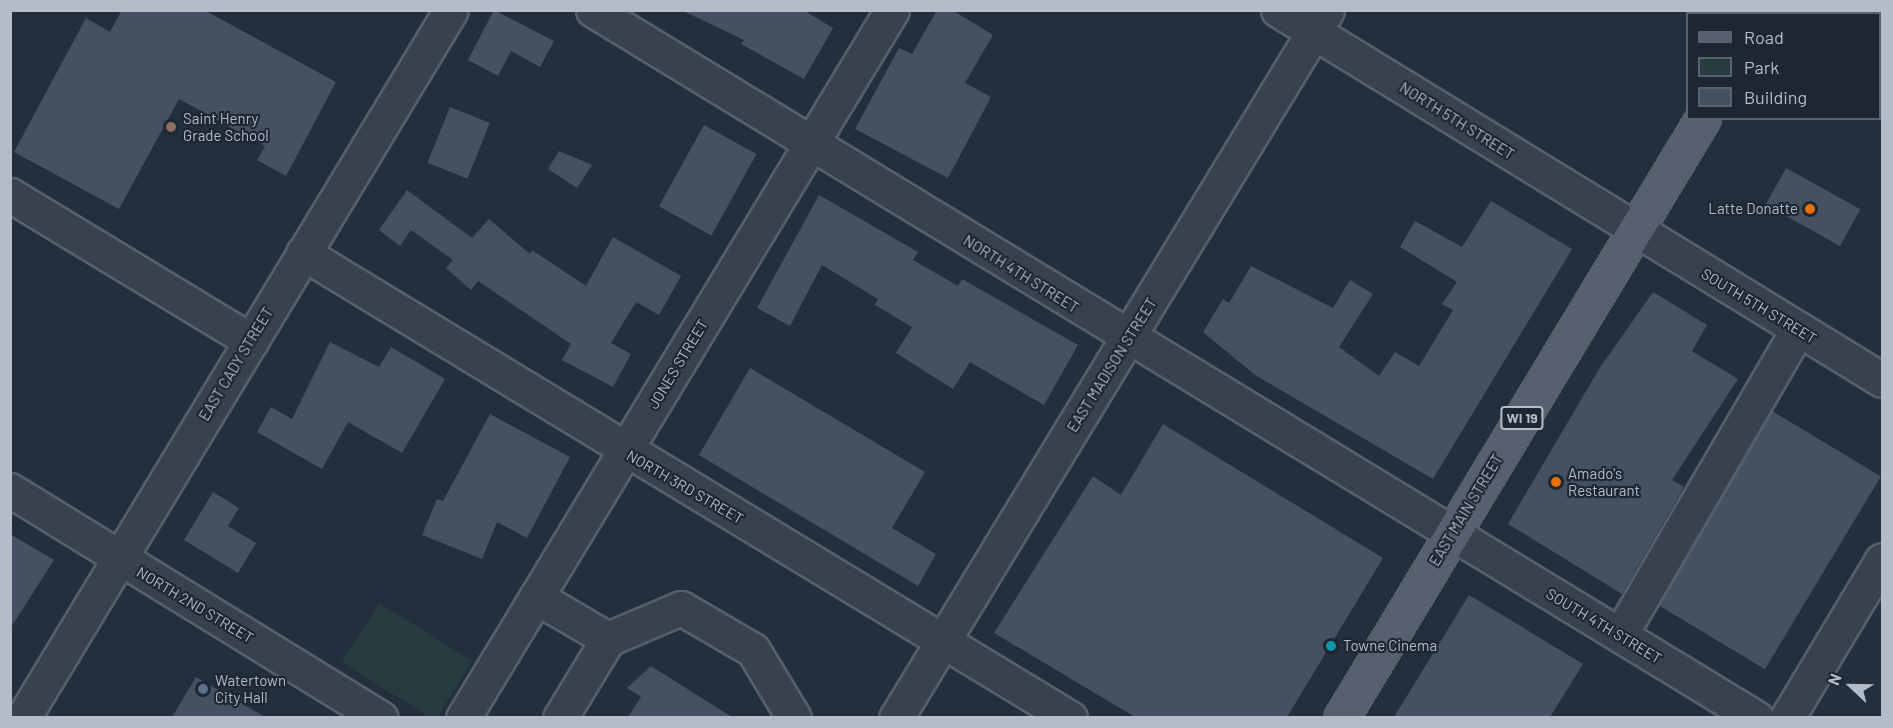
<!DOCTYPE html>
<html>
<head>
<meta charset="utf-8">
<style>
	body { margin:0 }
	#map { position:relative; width:1893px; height:728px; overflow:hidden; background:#242f3e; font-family:Barlow,sans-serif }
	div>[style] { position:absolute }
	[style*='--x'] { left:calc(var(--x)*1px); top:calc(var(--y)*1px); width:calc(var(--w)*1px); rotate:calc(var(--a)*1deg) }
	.green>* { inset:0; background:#263c3f; transform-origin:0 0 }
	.building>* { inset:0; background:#455162; transform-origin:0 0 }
	.roads { filter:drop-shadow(2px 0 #565f6c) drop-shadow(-2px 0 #565f6c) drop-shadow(0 2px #565f6c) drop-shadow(0 -2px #565f6c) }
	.minor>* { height:33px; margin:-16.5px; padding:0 16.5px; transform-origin:16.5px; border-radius:16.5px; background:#38414e }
	.major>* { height:33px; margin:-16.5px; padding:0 16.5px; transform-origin:16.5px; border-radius:16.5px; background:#56606e }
	.dots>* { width:16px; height:16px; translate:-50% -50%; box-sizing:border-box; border:3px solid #1d2633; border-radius:50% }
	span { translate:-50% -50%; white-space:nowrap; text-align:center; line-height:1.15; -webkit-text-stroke:4.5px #1d2633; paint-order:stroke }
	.shield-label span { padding:2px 4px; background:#1d2633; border:2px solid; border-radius:4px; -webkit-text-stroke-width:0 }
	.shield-label { font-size:14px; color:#b4bcc9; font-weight:700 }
	.poi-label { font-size:15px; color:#b4bcc9 }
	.left { translate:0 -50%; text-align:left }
	.right { translate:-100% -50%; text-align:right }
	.street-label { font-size:15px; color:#b4bcc9 }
	.frame { position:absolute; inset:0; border:12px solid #b4bcc9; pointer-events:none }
	.legend { position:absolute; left:1686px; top:12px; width:195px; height:108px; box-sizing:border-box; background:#1d2633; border:2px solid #59626f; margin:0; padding:8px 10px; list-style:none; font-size:18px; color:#b4bcc9 }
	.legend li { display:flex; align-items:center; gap:12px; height:30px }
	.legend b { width:30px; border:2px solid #59626f }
	.north { position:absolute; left:1821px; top:656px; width:60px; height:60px; -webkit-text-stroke:4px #1d2633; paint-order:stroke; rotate:292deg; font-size:16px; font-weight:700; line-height:24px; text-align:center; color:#b4bcc9 }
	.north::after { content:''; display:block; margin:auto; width:21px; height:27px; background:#b4bcc9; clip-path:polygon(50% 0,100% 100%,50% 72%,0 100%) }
</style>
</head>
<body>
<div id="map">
	<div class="green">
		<i style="left:379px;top:603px;width:110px;height:70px;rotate:32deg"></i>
	</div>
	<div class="building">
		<i style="clip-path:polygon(122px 10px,204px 10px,336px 82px,286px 176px,257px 160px,265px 146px,179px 99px,119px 209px,14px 152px,86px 18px,110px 32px)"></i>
		<i style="clip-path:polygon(494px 10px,554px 41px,540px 67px,511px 51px,498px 76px,468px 60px)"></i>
		<i style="clip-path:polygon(681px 10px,803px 10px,833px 28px,804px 79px,741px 44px,744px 40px)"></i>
		<i style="clip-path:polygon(937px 10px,952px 10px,993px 35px,965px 83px,991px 97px,948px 178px,855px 129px,899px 48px,912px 54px)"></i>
		<i style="left:450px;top:107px;width:43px;height:60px;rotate:22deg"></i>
		<i style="left:704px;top:125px;width:60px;height:93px;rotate:29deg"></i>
		<i style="clip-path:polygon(559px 151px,592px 165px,577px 188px,548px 169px)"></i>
		<i style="left:1786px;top:168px;width:85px;height:42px;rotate:29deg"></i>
		<i style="clip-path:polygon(407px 190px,472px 238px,489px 219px,530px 254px,532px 250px,586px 286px,613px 237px,681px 276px,659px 315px,636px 302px,611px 343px,631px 354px,613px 387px,562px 360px,571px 344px,478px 281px,471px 290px,446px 268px,453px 260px,411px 230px,400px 246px,379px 230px)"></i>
		<i style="clip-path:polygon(819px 195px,918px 252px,913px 260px,958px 286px,962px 279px,1078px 345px,1044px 405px,970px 362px,953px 389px,896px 353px,912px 327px,875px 305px,878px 299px,822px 265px,790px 326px,757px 308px)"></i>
		<i style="clip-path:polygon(1491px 201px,1572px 249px,1433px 479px,1255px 375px,1203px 332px,1223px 299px,1229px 303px,1251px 266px,1333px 308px,1350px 280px,1373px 294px,1339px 347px,1379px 376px,1395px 352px,1419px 366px,1453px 310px,1442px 304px,1457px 282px,1400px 247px,1415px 221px,1462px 247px)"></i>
		<i style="clip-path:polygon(1653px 292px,1707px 325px,1692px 351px,1738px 379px,1672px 480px,1684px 487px,1622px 594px,1508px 524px,1599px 369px)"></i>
		<i style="clip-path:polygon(330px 342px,379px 367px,391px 347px,445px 379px,402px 453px,348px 422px,322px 469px,257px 432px,271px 407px,292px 419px)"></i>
		<i style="clip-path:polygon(750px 368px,925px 472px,892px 528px,936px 554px,918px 586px,699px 455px)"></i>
		<i style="left:1772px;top:411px;width:127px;height:225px;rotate:31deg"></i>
		<i style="clip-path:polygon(490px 414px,570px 457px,527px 538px,497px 522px,482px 559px,422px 535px,437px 499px,443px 501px)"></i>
		<i style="clip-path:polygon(1163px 424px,1383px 558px,1287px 717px,1135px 717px,994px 633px,1093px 476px,1121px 495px)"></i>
		<i style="clip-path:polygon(213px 492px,239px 508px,228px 526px,256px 543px,238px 573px,184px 540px)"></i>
		<i style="clip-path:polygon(10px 534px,54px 560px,10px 629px)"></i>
		<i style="clip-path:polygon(1469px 595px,1583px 664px,1550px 717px,1394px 717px)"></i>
		<i style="clip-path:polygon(651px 666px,732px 717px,628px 717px,641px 697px,627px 688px)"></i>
		<i style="clip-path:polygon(196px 677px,265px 717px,172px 717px)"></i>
	</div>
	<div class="roads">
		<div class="minor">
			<i style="--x:593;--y:10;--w:1362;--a:31.33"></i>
			<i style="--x:1278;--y:10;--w:708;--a:31.49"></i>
			<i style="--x:10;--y:195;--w:282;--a:31.2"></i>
			<i style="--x:303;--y:253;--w:897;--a:31.23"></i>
			<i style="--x:10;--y:490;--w:435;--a:31.6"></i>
			<i style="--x:536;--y:597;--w:83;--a:30.3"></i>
			<i style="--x:1620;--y:635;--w:354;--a:-59.8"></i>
			<i style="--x:23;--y:718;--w:827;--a:-58.85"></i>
			<i style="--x:463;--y:718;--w:828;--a:-58.79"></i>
			<i style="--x:560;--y:718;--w:92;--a:-58.7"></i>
			<i style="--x:608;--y:639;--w:79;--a:-23"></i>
			<i style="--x:681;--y:608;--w:83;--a:30.3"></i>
			<i style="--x:753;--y:650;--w:79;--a:58.9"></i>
			<i style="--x:896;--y:718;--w:829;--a:-58.67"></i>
			<i style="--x:1787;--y:718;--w:184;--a:-59"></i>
		</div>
		<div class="major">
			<i style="--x:1767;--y:14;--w:4;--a:-76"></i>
			<i style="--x:1341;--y:718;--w:701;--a:-58.9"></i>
		</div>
	</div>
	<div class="dots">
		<i style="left:171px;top:127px;background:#8d6e63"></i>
		<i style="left:1810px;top:209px;background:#e8710a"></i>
		<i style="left:1556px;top:482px;background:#e8710a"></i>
		<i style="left:1331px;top:646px;background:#0f9aa8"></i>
		<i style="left:203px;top:689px;background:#5c6f8a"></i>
	</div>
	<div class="shield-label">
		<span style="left:1522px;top:418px">WI 19</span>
	</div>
	<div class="poi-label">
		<span class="left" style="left:183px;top:127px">Saint Henry<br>Grade School</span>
		<span class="right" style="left:1798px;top:209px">Latte Donatte</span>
		<span class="left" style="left:1568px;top:482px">Amado's<br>Restaurant</span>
		<span class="left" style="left:1343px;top:646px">Towne Cinema</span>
		<span class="left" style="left:215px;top:689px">Watertown<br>City Hall</span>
	</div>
	<div class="street-label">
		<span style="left:1457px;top:121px;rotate:32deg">NORTH 5TH STREET</span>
		<span style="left:1021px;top:274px;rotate:32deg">NORTH 4TH STREET</span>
		<span style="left:1759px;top:306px;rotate:31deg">SOUTH 5TH STREET</span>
		<span style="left:236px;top:364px;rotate:-59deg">EAST CADY STREET</span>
		<span style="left:678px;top:364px;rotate:-59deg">JONES STREET</span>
		<span style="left:1112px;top:365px;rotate:-58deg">EAST MADISON STREET</span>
		<span style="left:685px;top:487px;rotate:30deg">NORTH 3RD STREET</span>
		<span style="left:1466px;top:510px;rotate:-59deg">EAST MAIN STREET</span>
		<span style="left:195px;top:605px;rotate:31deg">NORTH 2ND STREET</span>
		<span style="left:1604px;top:626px;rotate:31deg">SOUTH 4TH STREET</span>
	</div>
	<div class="frame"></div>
	<ul class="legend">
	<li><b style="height:8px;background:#56606e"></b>Road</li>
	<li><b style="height:16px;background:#263c3f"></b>Park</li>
	<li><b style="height:16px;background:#455162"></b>Building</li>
	</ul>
	<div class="north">N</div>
</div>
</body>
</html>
